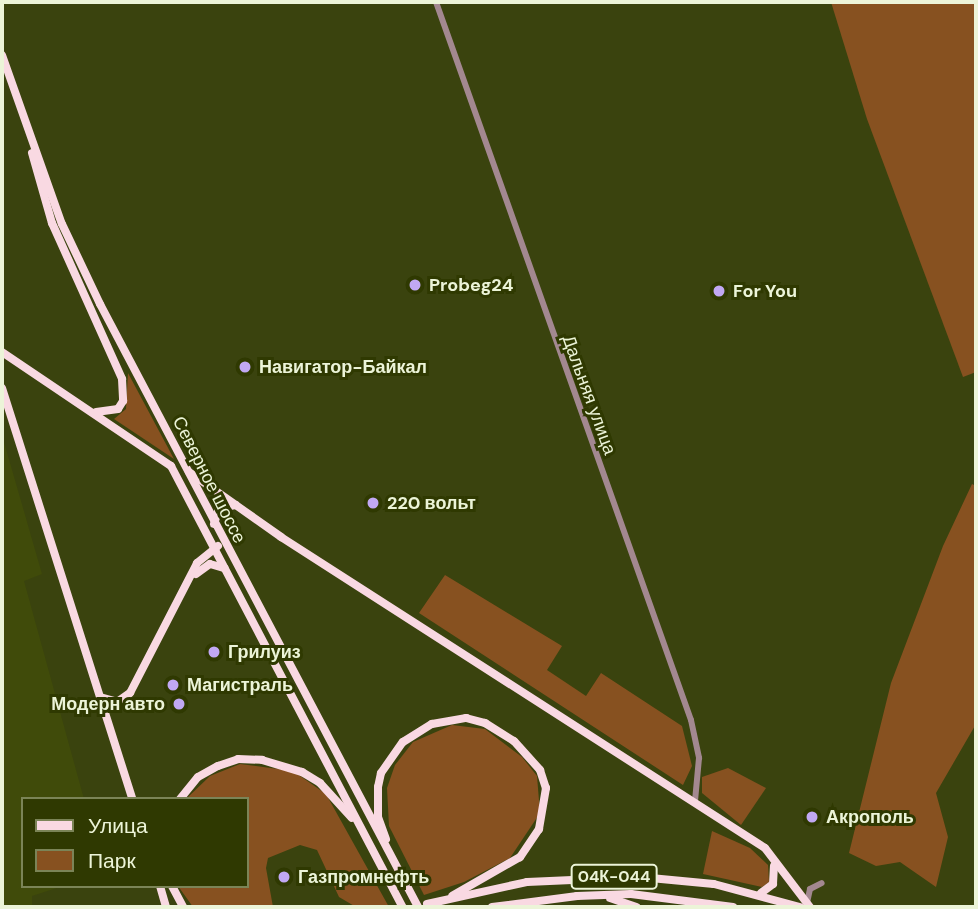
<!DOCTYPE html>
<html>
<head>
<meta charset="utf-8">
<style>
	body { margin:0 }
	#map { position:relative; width:978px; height:909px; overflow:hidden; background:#3a430e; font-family:"DM Sans",sans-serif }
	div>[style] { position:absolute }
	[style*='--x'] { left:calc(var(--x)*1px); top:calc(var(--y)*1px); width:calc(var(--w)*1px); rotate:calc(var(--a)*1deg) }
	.built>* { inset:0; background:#404b0a }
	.green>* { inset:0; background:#875120 }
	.minor>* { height:6px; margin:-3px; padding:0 3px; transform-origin:3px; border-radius:3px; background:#a38890 }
	.major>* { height:8px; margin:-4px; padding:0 4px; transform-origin:4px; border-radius:4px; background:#f9d9e2 }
	.dots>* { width:19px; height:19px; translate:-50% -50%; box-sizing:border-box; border:4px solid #2f3901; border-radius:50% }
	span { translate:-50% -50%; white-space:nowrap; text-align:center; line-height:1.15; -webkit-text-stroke:6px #2f3901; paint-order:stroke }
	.shield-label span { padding:2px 5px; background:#2f3901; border:2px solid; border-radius:5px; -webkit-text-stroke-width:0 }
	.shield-label { font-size:16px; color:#ecf4d8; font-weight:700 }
	.poi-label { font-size:18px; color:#ecf4d8; font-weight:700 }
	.left { translate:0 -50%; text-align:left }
	.right { translate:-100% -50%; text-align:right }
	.street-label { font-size:18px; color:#ecf4d8 }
	.frame { position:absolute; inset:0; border:4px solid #ecf4d8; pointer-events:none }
	.legend { position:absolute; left:21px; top:797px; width:228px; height:91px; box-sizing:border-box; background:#2f3901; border:2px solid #7b8457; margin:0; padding:9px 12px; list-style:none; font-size:21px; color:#ecf4d8 }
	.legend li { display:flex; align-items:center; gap:14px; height:35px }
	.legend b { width:35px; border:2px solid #7b8457 }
</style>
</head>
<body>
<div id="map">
	<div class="built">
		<i style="clip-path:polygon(2px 435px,42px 574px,24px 581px,84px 799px,23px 799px,23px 886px,63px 886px,32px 896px,32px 907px,2px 907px)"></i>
	</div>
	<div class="green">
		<i style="clip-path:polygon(831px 2px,976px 2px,976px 372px,963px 377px,867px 119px)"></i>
		<i style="clip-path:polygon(128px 373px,174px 459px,114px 419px,126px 409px)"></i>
		<i style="clip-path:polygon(972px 484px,976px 486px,976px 724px,936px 793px,948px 837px,936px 887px,900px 862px,876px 866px,849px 853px,891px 683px,943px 546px)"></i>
		<i style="clip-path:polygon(445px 575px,562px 646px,547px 670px,586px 696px,601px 673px,682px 726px,692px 766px,683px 785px,419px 613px)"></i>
		<i style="clip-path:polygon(452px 725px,485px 729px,522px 757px,537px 776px,540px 813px,510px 858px,464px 882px,424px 895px,389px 826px,387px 788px,395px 765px,413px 742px)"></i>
		<i style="clip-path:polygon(240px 764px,293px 771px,326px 794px,389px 907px,356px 907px,339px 897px,317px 850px,300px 845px,268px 858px,266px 868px,273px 907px,193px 907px,178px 886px,247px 886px,247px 799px,186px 799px,210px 776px)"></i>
		<i style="clip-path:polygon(728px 768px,766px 788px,741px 825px,702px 793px,702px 777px)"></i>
		<i style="clip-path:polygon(712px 831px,750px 848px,768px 865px,769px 882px,762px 887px,703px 874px)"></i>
	</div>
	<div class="minor">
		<i style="--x:436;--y:2;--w:762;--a:70.45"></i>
		<i style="--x:691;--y:720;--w:39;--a:78"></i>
		<i style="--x:699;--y:758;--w:43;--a:95.3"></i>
		<i style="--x:807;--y:903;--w:14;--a:-78"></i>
		<i style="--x:810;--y:889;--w:13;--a:-27"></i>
	</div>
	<div class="major">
		<i style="--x:2;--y:55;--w:179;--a:70.5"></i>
		<i style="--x:62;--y:224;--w:89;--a:64.6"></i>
		<i style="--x:100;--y:304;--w:682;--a:62.19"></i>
		<i style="--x:32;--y:153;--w:73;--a:74.1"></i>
		<i style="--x:52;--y:223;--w:171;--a:65.8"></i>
		<i style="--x:122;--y:379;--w:22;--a:87"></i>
		<i style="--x:123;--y:401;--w:9;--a:122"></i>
		<i style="--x:118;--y:409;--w:22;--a:172"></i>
		<i style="--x:2;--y:352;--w:204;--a:34"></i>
		<i style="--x:171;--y:466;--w:498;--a:62.3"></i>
		<i style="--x:2;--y:388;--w:431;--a:72.4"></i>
		<i style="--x:189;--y:472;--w:113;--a:35.2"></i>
		<i style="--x:281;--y:537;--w:575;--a:32.72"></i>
		<i style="--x:765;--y:848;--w:74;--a:52.7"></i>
		<i style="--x:214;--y:524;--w:17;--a:-73"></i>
		<i style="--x:219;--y:508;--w:17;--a:-10"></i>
		<i style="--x:196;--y:574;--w:17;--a:-36"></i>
		<i style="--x:210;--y:564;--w:15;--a:16"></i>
		<i style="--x:100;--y:697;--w:18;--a:16"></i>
		<i style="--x:117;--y:702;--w:16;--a:-35"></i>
		<i style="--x:130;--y:693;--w:146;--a:-62.7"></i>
		<i style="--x:197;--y:563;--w:27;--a:-39"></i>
		<i style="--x:180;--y:799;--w:28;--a:-51"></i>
		<i style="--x:198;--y:777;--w:23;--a:-29"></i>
		<i style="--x:218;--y:766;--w:21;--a:-19"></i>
		<i style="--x:238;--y:759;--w:24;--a:2"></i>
		<i style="--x:262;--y:760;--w:42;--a:16.7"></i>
		<i style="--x:302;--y:772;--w:21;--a:31"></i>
		<i style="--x:320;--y:783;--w:47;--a:47.6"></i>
		<i style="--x:386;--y:839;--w:23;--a:-110"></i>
		<i style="--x:378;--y:817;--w:30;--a:-90"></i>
		<i style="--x:378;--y:787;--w:14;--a:-78"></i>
		<i style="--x:381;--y:773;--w:38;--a:-55"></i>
		<i style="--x:403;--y:742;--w:34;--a:-32"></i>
		<i style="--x:432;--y:724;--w:35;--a:-10"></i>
		<i style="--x:466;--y:718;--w:20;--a:15"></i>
		<i style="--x:485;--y:723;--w:34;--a:32"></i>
		<i style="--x:514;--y:741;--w:39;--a:48"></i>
		<i style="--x:540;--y:770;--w:19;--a:72"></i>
		<i style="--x:546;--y:788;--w:42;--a:99.7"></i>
		<i style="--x:539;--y:829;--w:34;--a:124"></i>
		<i style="--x:520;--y:857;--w:78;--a:150.2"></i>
		<i style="--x:160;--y:886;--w:22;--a:74"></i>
		<i style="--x:172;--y:886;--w:24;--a:62"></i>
		<i style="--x:761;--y:893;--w:15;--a:-37"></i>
		<i style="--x:773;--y:884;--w:18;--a:-87"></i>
		<i style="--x:610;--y:898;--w:28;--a:19"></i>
		<i style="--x:427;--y:904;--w:102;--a:-12.4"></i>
		<i style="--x:527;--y:882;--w:113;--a:-2.5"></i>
		<i style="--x:640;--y:877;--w:74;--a:5.4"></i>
		<i style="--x:714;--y:884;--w:89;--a:15"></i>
		<i style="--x:492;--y:907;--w:86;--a:-7.4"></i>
		<i style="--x:577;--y:896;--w:54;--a:-2.1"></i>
		<i style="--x:631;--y:894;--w:103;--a:7.3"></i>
	</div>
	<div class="dots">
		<i style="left:415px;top:285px;background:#c1a8f3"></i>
		<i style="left:719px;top:291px;background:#c1a8f3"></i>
		<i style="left:245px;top:367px;background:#c1a8f3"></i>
		<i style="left:373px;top:503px;background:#c1a8f3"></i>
		<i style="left:214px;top:652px;background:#c1a8f3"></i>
		<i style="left:173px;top:685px;background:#c1a8f3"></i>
		<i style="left:179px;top:704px;background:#c1a8f3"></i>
		<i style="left:812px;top:817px;background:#c1a8f3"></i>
		<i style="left:284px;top:877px;background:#c1a8f3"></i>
	</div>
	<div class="shield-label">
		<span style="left:614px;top:877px">04К-044</span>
	</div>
	<div class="poi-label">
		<span class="left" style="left:429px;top:285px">Probeg24</span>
		<span class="left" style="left:733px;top:291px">For You</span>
		<span class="left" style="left:259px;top:367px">Навигатор-Байкал</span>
		<span class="left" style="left:387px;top:503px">220 вольт</span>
		<span class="left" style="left:228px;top:652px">Грилуиз</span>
		<span class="left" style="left:187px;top:685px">Магистраль</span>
		<span class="right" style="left:165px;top:704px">Модерн авто</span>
		<span class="left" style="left:826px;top:817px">Акрополь</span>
		<span class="left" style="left:298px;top:877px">Газпромнефть</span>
	</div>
	<div class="street-label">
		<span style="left:589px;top:395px;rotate:70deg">Дальняя улица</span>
		<span style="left:209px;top:480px;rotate:63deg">Северное шоссе</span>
	</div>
	<div class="frame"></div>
	<ul class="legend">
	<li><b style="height:9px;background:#f9d9e2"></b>Улица</li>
	<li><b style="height:19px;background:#875120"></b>Парк</li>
	</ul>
</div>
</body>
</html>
